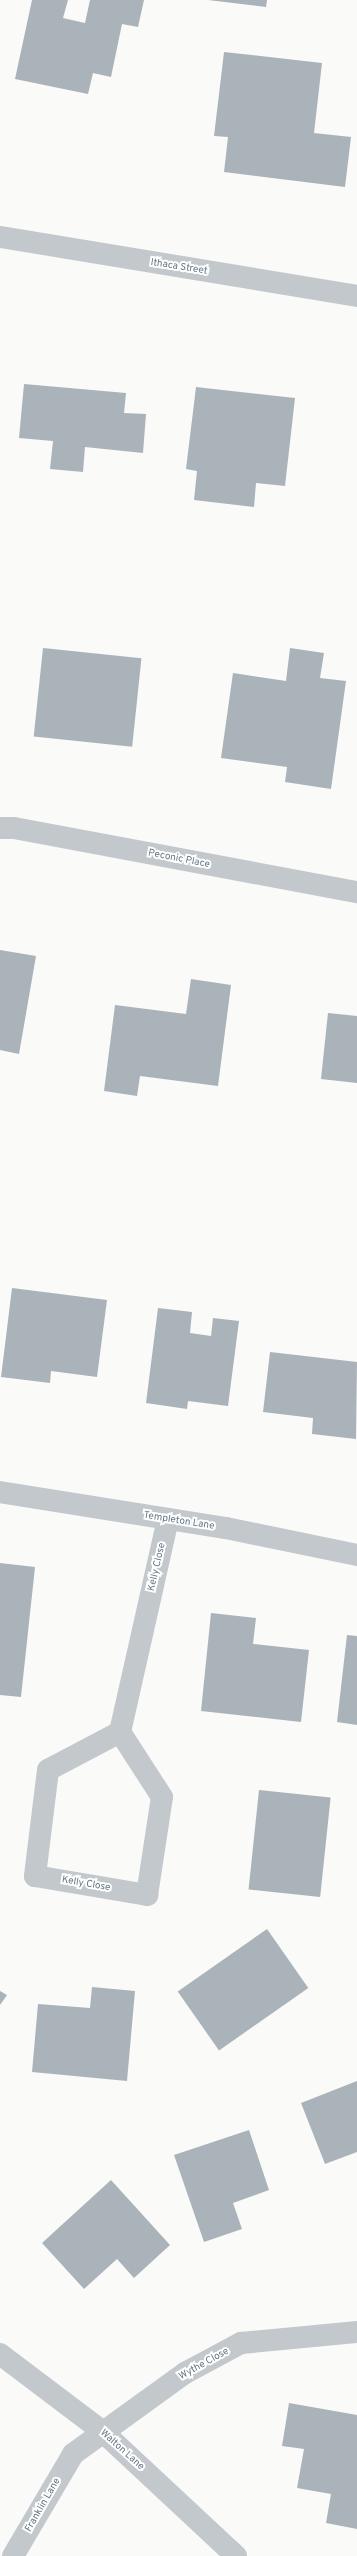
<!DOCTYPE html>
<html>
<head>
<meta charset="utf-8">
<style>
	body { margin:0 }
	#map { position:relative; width:357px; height:2556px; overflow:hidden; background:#fafaf8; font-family:Overpass,sans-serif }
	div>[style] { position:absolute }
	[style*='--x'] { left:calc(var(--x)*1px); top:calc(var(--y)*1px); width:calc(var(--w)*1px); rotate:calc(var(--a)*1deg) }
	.building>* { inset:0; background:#aab3b9; transform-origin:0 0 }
	.minor>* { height:22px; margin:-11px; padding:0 11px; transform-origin:11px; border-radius:11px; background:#c3c8cc }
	span { translate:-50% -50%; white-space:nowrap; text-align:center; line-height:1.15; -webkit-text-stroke:4px #fff; paint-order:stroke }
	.street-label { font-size:10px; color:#657683 }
</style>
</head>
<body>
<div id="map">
	<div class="building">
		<i style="clip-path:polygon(32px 0,68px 0,63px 18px,85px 23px,90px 0,144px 0,138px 27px,122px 24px,111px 77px,93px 73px,88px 94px,15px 79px)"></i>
		<i style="clip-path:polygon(208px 0,267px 0,266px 7px)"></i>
		<i style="clip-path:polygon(224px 52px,322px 63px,314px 133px,351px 137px,345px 187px,224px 172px,228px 137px,214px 136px)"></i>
		<i style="clip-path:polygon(24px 384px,126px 393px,124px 413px,146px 414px,143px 453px,85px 447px,83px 472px,50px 469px,53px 441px,19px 438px)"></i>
		<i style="clip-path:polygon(196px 387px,295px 398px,285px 486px,256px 483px,254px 507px,194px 500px,197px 471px,186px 469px)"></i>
		<i style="left:43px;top:648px;width:99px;height:89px;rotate:6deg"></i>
		<i style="clip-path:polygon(290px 648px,324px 653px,320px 678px,346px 681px,331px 789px,285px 782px,287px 767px,221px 758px,233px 673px,286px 681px)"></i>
		<i style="clip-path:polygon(0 950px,36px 956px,19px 1054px,0 1050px)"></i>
		<i style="clip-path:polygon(191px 979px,231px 985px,218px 1086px,140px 1076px,137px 1096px,104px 1091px,115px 1005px,186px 1014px)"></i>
		<i style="clip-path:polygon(328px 1013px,357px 1016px,357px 1083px,321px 1079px)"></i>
		<i style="clip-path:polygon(12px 1288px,107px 1300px,97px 1377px,51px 1371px,50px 1383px,1px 1377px)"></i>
		<i style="clip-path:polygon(158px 1308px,192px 1312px,190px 1333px,211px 1336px,213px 1318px,239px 1321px,228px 1406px,188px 1401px,187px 1409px,146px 1403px)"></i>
		<i style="clip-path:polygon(270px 1352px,357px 1362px,356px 1439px,312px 1434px,313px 1418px,263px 1412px)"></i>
		<i style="clip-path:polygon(0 1563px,35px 1567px,21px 1697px,0 1695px)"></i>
		<i style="clip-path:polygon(211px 1613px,256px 1618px,253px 1644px,309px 1650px,301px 1722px,201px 1711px)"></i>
		<i style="clip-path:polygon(347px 1635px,357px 1636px,357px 1725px,337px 1722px)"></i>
		<i style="left:259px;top:1790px;width:72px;height:100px;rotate:6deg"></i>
		<i style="left:267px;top:1929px;width:72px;height:109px;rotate:55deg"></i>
		<i style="clip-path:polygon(92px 1987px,135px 1991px,127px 2081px,32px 2072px,38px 2004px,90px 2008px)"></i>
		<i style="clip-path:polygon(0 1991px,7px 1995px,0 2005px)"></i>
		<i style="clip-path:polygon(357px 2081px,357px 2152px,325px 2164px,301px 2103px)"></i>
		<i style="clip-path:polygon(249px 2130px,269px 2190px,233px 2203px,242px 2229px,204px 2242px,174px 2155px)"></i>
		<i style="clip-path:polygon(111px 2180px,170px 2245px,134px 2278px,117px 2259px,84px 2289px,42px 2243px)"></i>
		<i style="clip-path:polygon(289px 2403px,357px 2415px,357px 2529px,326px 2523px,331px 2494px,297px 2488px,304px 2449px,282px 2446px)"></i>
	</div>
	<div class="minor">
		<i style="--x:1;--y:237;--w:361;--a:9.4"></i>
		<i style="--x:0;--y:828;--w:14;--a:0"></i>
		<i style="--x:14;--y:828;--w:349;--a:10.6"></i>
		<i style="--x:0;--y:1492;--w:229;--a:9.1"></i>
		<i style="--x:226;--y:1528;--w:134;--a:11.6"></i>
		<i style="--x:120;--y:1732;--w:81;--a:152.2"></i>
		<i style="--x:48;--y:1770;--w:107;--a:97"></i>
		<i style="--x:35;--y:1876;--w:114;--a:9.6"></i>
		<i style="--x:147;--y:1895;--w:99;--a:-81.3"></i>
		<i style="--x:162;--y:1797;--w:77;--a:-122.9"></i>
		<i style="--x:120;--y:1732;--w:218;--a:-77.3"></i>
		<i style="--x:0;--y:2354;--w:129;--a:37.1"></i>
		<i style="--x:103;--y:2432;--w:182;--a:43"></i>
		<i style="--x:13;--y:2556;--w:118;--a:-59.5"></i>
		<i style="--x:73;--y:2454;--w:138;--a:-35.9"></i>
		<i style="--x:185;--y:2373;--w:64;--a:-28.2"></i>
		<i style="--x:241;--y:2343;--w:117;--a:-5.4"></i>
	</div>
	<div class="street-label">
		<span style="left:179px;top:267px;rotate:9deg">Ithaca Street</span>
		<span style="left:179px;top:859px;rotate:11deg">Peconic Place</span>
		<span style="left:179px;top:1521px;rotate:9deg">Templeton Lane</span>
		<span style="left:157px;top:1567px;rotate:-77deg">Kelly Close</span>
		<span style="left:86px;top:1884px;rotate:10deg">Kelly Close</span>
		<span style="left:204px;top:2364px;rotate:-29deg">Wythe Close</span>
		<span style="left:122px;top:2450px;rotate:42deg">Walton Lane</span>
		<span style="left:43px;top:2505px;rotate:-60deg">Franklin Lane</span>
	</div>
</div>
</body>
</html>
